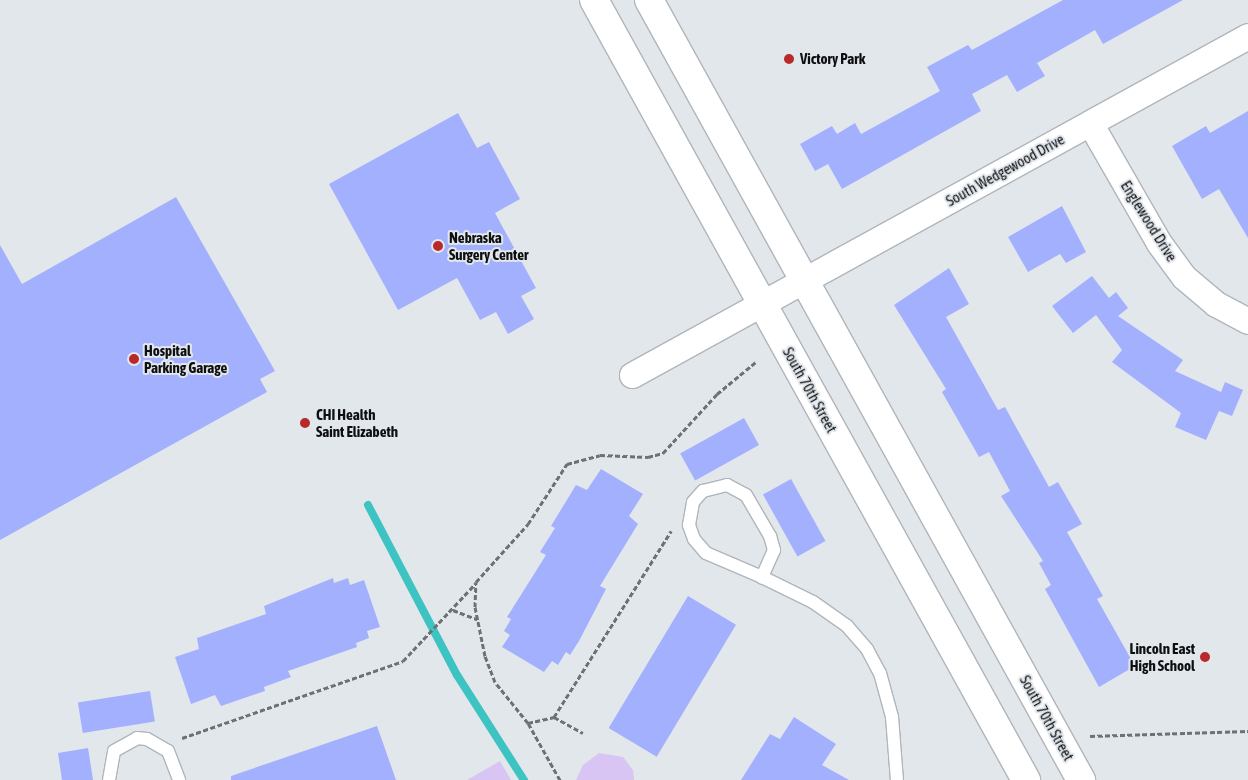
<!DOCTYPE html>
<html>
<head>
<meta charset="utf-8">
<style>
	body { margin:0 }
	#map { position:relative; width:1248px; height:780px; overflow:hidden; background:#e2e7ec; font-family:"Asap Condensed",sans-serif }
	div>[style] { position:absolute }
	[style*='--x'] { left:calc(var(--x)*1px); top:calc(var(--y)*1px); width:calc(var(--w)*1px); rotate:calc(var(--a)*1deg) }
	.green>* { inset:0; background:#d8c5f3 }
	.stream>* { height:8px; margin:-4px; padding:0 4px; transform-origin:4px; border-radius:4px; background:#3dc4c2 }
	.building>* { inset:0; background:#a3b0fe; transform-origin:0 0 }
	.path>* { height:3px; margin-top:-1.5px; transform-origin:0; background:repeating-linear-gradient(90deg,#6d7174 0 5px,transparent 0 7.5px) }
	.roads { filter:drop-shadow(1px 0 #b0b5ba) drop-shadow(-1px 0 #b0b5ba) drop-shadow(0 1px #b0b5ba) drop-shadow(0 -1px #b0b5ba) }
	.lane>* { height:12px; margin:-6px; padding:0 6px; transform-origin:6px; border-radius:6px; background:#fff }
	.street>* { height:25px; margin:-12.5px; padding:0 12.5px; transform-origin:12.5px; border-radius:12.5px; background:#fff }
	.secondary>* { height:28px; margin:-14px; padding:0 14px; transform-origin:14px; border-radius:14px; background:#fff }
	.dots>* { width:14px; height:14px; translate:-50% -50%; box-sizing:border-box; border:2px solid #e2e7ec; border-radius:50% }
	span { translate:-50% -50%; white-space:nowrap; text-align:center; line-height:1.15; -webkit-text-stroke:4px #e2e7ec; paint-order:stroke }
	.poi-label { font-size:15px; color:#0d0f11; font-weight:700 }
	.left { translate:0 -50%; text-align:left }
	.right { translate:-100% -50%; text-align:right }
	.street-label { font-size:15px; color:#0d0f11 }
</style>
</head>
<body>
<div id="map">
	<div class="green">
		<i style="clip-path:polygon(599px 753px,623px 757px,633px 770px,634px 780px,576px 780px,583px 765px)"></i>
		<i style="clip-path:polygon(500px 761px,511px 780px,467px 780px)"></i>
	</div>
	<div class="stream">
		<i style="--x:368;--y:505;--w:192;--a:62.4"></i>
		<i style="--x:457;--y:675;--w:125;--a:57.5"></i>
	</div>
	<div class="building">
		<i style="clip-path:polygon(1063px 0,1183px 0,1103px 44px,1095px 30px,1074px 42px,1037px 63px,1045px 76px,1017px 92px,1007px 75px,972px 94px,981px 111px,842px 189px,828px 164px,815px 171px,800px 144px,832px 126px,837px 134px,855px 123px,861px 134px,940px 91px,927px 67px,968px 45px,972px 50px)"></i>
		<i style="clip-path:polygon(1248px 111px,1248px 238px,1219px 189px,1202px 199px,1172px 146px,1206px 126px,1210px 133px)"></i>
		<i style="clip-path:polygon(458px 113px,477px 148px,489px 142px,520px 199px,495px 213px,536px 288px,521px 296px,534px 319px,508px 334px,496px 312px,480px 320px,457px 278px,398px 310px,329px 184px)"></i>
		<i style="clip-path:polygon(176px 197px,275px 371px,260px 379px,267px 392px,0 540px,0 245px,22px 284px)"></i>
		<i style="clip-path:polygon(1062px 206px,1086px 252px,1066px 263px,1060px 254px,1028px 272px,1008px 237px)"></i>
		<i style="clip-path:polygon(949px 268px,969px 304px,946px 317px,998px 410px,1005px 407px,1049px 487px,1058px 482px,1082px 524px,1067px 532px,1103px 596px,1097px 599px,1135px 666px,1099px 687px,1045px 589px,1051px 585px,1039px 563px,1043px 561px,1001px 496px,1010px 491px,989px 452px,979px 457px,942px 392px,946px 389px,894px 305px)"></i>
		<i style="clip-path:polygon(1092px 276px,1109px 298px,1116px 292px,1128px 308px,1118px 316px,1183px 360px,1175px 371px,1221px 392px,1225px 382px,1243px 390px,1232px 416px,1219px 411px,1206px 440px,1175px 427px,1181px 413px,1112px 362px,1122px 350px,1096px 315px,1073px 333px,1052px 306px)"></i>
		<i style="left:744px;top:418px;width:31px;height:73px;rotate:61deg"></i>
		<i style="clip-path:polygon(601px 469px,643px 494px,629px 516px,638px 524px,600px 586px,606px 589px,579px 641px,570px 655px,566px 652px,558px 665px,552px 661px,544px 672px,502px 647px,510px 635px,504px 631px,511px 619px,507px 617px,546px 555px,540px 552px,555px 528px,551px 526px,576px 485px,587px 490px)"></i>
		<i style="left:791px;top:479px;width:71px;height:32px;rotate:61deg"></i>
		<i style="clip-path:polygon(333px 578px,334px 583px,348px 578px,350px 585px,364px 580px,380px 627px,367px 631px,369px 638px,356px 643px,357px 647px,288px 671px,291px 677px,264px 687px,265px 691px,221px 706px,215px 695px,191px 704px,175px 657px,199px 649px,197px 638px,266px 614px,264px 606px)"></i>
		<i style="left:688px;top:596px;width:56px;height:154px;rotate:31deg"></i>
		<i style="left:150px;top:691px;width:31px;height:73px;rotate:81deg"></i>
		<i style="clip-path:polygon(794px 717px,836px 744px,822px 765px,849px 780px,741px 780px,770px 734px,780px 739px)"></i>
		<i style="clip-path:polygon(377px 726px,396px 780px,231px 780px,231px 776px)"></i>
		<i style="clip-path:polygon(88px 748px,93px 780px,62px 780px,58px 753px)"></i>
	</div>
	<div class="path">
		<i style="--x:453;--y:610;--w:26;--a:21"></i>
		<i style="--x:554;--y:717;--w:220;--a:-57.8"></i>
		<i style="--x:528;--y:723;--w:27;--a:-13"></i>
		<i style="--x:554;--y:717;--w:33;--a:29"></i>
		<i style="--x:1090;--y:736;--w:158;--a:-1.8"></i>
		<i style="--x:182;--y:738;--w:234;--a:-19.2"></i>
		<i style="--x:403;--y:661;--w:107;--a:-46.9"></i>
		<i style="--x:560;--y:780;--w:65;--a:-119.3"></i>
		<i style="--x:528;--y:723;--w:53;--a:-128.8"></i>
		<i style="--x:495;--y:682;--w:28;--a:-111"></i>
		<i style="--x:485;--y:656;--w:50;--a:-101.5"></i>
		<i style="--x:475;--y:607;--w:25;--a:-88"></i>
		<i style="--x:476;--y:582;--w:78;--a:-48.1"></i>
		<i style="--x:528;--y:524;--w:72;--a:-57"></i>
		<i style="--x:567;--y:464;--w:34;--a:-15"></i>
		<i style="--x:600;--y:455;--w:48;--a:2.4"></i>
		<i style="--x:648;--y:457;--w:16;--a:-15"></i>
		<i style="--x:663;--y:453;--w:80;--a:-47.5"></i>
		<i style="--x:717;--y:394;--w:52;--a:-39.5"></i>
	</div>
	<div class="roads">
		<div class="lane">
			<i style="--x:727;--y:485;--w:21;--a:28"></i>
			<i style="--x:746;--y:495;--w:48;--a:59.7"></i>
			<i style="--x:770;--y:536;--w:15;--a:74"></i>
			<i style="--x:774;--y:550;--w:30;--a:114"></i>
			<i style="--x:762;--y:577;--w:61;--a:-156.8"></i>
			<i style="--x:706;--y:553;--w:18;--a:-131"></i>
			<i style="--x:694;--y:539;--w:15;--a:-110"></i>
			<i style="--x:689;--y:525;--w:23;--a:-80"></i>
			<i style="--x:693;--y:502;--w:15;--a:-48"></i>
			<i style="--x:703;--y:491;--w:25;--a:-14"></i>
			<i style="--x:762;--y:577;--w:57;--a:26.1"></i>
			<i style="--x:813;--y:602;--w:42;--a:35.2"></i>
			<i style="--x:847;--y:626;--w:30;--a:49"></i>
			<i style="--x:867;--y:649;--w:27;--a:62"></i>
			<i style="--x:880;--y:673;--w:46;--a:74.7"></i>
			<i style="--x:892;--y:717;--w:63;--a:85.5"></i>
			<i style="--x:109;--y:780;--w:29;--a:-80"></i>
			<i style="--x:114;--y:751;--w:26;--a:-29"></i>
			<i style="--x:137;--y:738;--w:10;--a:6"></i>
			<i style="--x:147;--y:739;--w:24;--a:30"></i>
			<i style="--x:168;--y:751;--w:31;--a:69"></i>
		</div>
		<div class="street">
			<i style="--x:1090;--y:123;--w:138;--a:60.1"></i>
			<i style="--x:1159;--y:243;--w:42;--a:53.7"></i>
			<i style="--x:1184;--y:277;--w:42;--a:40.2"></i>
			<i style="--x:1216;--y:304;--w:36;--a:28"></i>
			<i style="--x:632;--y:375;--w:703;--a:-28.83"></i>
		</div>
		<div class="secondary">
			<i style="--x:594;--y:0;--w:892;--a:61.02"></i>
			<i style="--x:649;--y:0;--w:892;--a:61.02"></i>
		</div>
	</div>
	<div class="dots">
		<i style="left:789px;top:59px;background:#b92929"></i>
		<i style="left:438px;top:246px;background:#b92929"></i>
		<i style="left:134px;top:359px;background:#b92929"></i>
		<i style="left:305px;top:423px;background:#b92929"></i>
		<i style="left:1205px;top:657px;background:#b92929"></i>
	</div>
	<div class="poi-label">
		<span class="left" style="left:800px;top:59px">Victory Park</span>
		<span class="left" style="left:449px;top:246px">Nebraska<br>Surgery Center</span>
		<span class="left" style="left:144px;top:359px">Hospital<br>Parking Garage</span>
		<span class="left" style="left:316px;top:423px">CHI Health<br>Saint Elizabeth</span>
		<span class="right" style="left:1195px;top:657px">Lincoln East<br>High School</span>
	</div>
	<div class="street-label">
		<span style="left:1005px;top:170px;rotate:-29deg">South Wedgewood Drive</span>
		<span style="left:1149px;top:221px;rotate:58deg">Englewood Drive</span>
		<span style="left:810px;top:390px;rotate:61deg">South 70th Street</span>
		<span style="left:1047px;top:718px;rotate:61deg">South 70th Street</span>
	</div>
</div>
</body>
</html>
